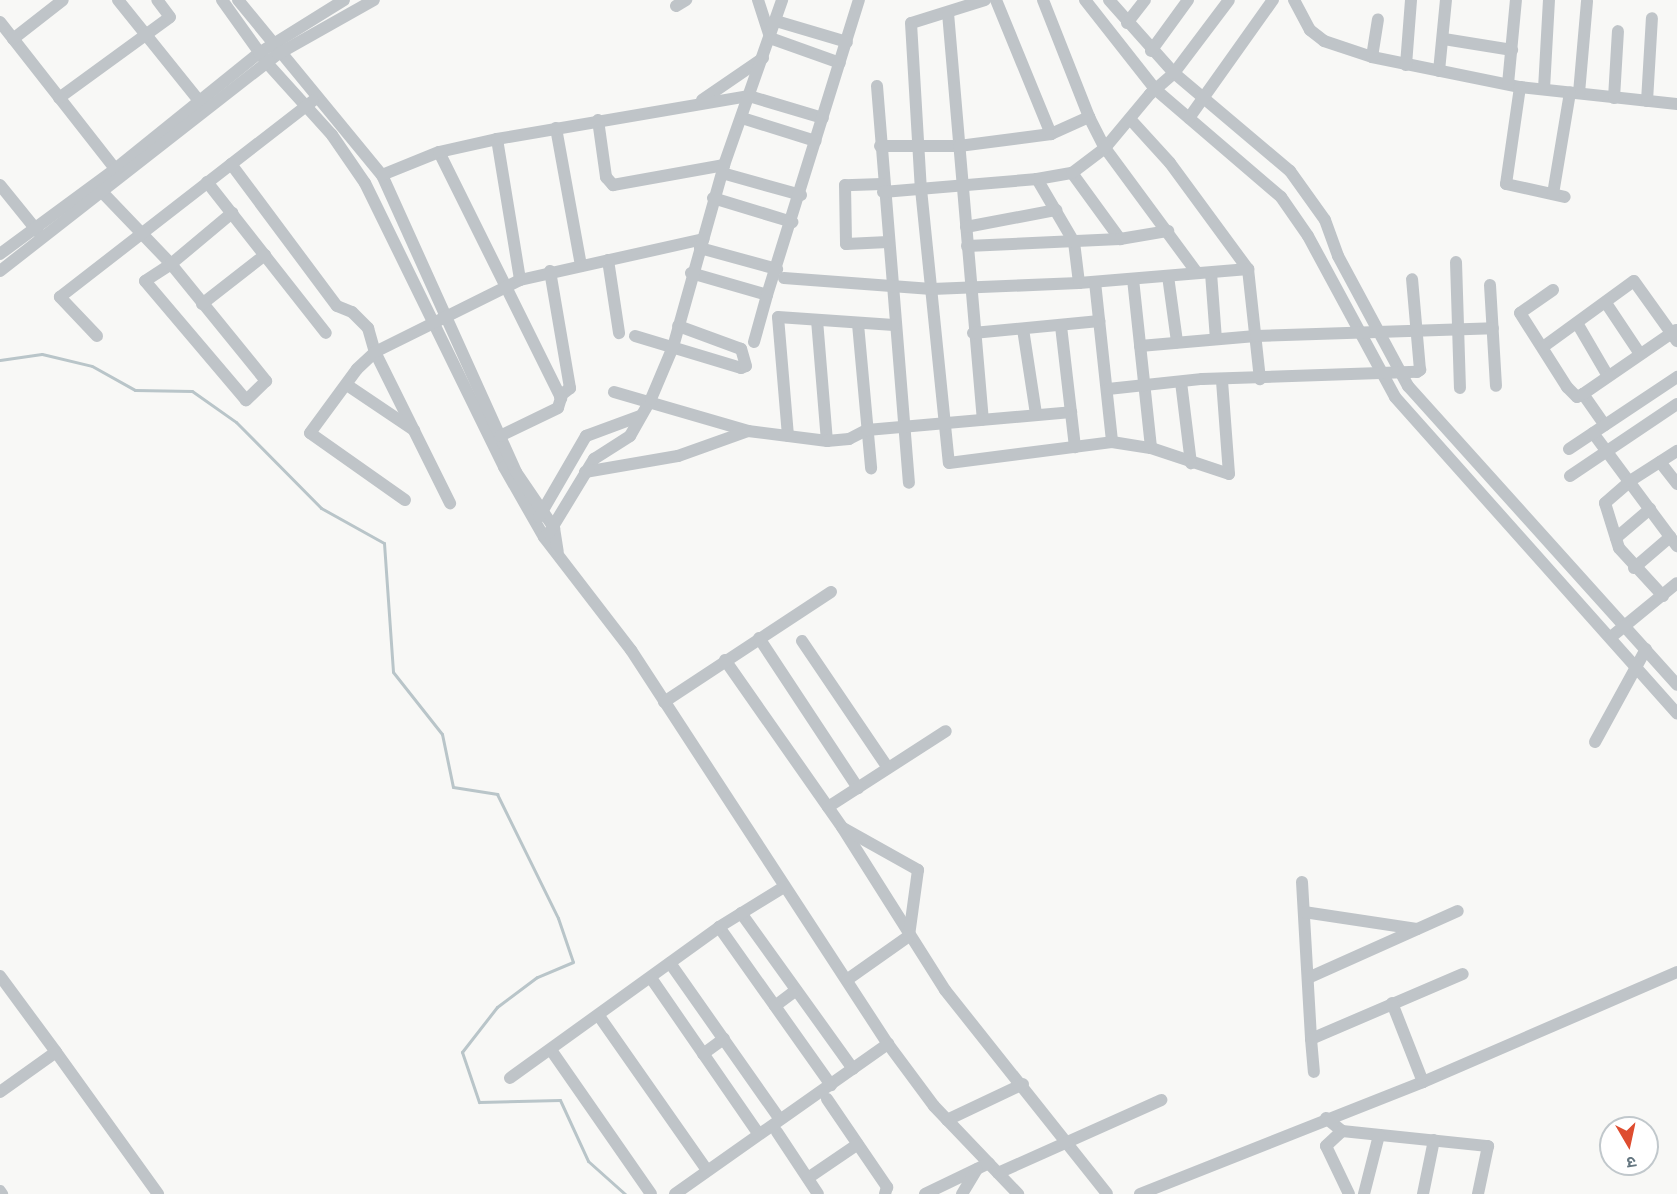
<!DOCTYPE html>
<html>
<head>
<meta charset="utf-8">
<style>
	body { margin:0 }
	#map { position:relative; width:1677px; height:1194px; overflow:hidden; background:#f8f8f6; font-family:"Roboto Condensed","Noto Sans Devanagari",sans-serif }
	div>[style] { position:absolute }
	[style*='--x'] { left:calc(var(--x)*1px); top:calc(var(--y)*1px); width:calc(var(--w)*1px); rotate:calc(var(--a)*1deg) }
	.stream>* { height:3px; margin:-1.5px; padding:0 1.5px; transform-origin:1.5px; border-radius:1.5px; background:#b9c5c9 }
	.street>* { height:12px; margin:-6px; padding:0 6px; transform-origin:6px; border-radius:6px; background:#bfc4c8 }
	span { translate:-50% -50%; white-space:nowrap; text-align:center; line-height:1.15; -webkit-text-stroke:6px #fff; paint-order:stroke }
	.north { position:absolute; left:1599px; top:1116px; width:60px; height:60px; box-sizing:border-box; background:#fff; border:2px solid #c1c8cc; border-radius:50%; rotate:171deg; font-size:16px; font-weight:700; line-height:24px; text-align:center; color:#647680 }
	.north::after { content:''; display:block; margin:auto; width:21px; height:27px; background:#de4d30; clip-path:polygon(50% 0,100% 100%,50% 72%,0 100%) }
</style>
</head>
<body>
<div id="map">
	<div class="stream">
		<i style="--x:0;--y:360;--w:42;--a:-8.1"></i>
		<i style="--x:42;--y:354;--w:51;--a:13.5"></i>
		<i style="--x:92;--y:366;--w:49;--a:29.2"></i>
		<i style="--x:135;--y:390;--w:57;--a:1"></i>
		<i style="--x:192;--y:391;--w:54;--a:35.2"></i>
		<i style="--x:236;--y:422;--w:121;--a:45.3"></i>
		<i style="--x:321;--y:508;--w:72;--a:29.1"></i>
		<i style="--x:384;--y:543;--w:129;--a:86"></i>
		<i style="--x:393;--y:672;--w:79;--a:51.7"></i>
		<i style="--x:442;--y:734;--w:54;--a:78.3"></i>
		<i style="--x:453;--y:787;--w:45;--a:9"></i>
		<i style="--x:497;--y:794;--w:138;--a:63.8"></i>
		<i style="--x:558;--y:918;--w:46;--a:71.2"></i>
		<i style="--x:573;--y:962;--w:39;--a:157"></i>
		<i style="--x:537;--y:977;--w:50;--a:143.1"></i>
		<i style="--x:497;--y:1007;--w:57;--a:127.9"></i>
		<i style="--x:462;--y:1052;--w:53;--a:71.2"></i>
		<i style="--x:479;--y:1102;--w:81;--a:-1.4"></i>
		<i style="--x:560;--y:1100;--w:67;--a:65.3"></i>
		<i style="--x:588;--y:1161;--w:50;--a:41.7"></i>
	</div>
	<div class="street">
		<i style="--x:118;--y:0;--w:137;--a:51.2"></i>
		<i style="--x:222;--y:0;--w:77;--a:54.5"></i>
		<i style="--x:267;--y:63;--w:97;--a:47.9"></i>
		<i style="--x:332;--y:135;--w:58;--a:55.5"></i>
		<i style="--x:365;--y:183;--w:316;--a:63.9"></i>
		<i style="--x:504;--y:467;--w:81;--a:60.3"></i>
		<i style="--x:544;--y:537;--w:143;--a:52.4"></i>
		<i style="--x:631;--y:650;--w:470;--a:56.9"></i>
		<i style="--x:888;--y:1044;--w:77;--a:53.4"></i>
		<i style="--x:934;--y:1106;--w:122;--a:46.3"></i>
		<i style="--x:238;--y:0;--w:227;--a:50.6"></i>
		<i style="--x:382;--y:175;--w:326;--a:65.7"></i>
		<i style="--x:516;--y:472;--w:68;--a:55.8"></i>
		<i style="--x:554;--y:528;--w:24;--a:81"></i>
		<i style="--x:758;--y:0;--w:40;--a:72"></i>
		<i style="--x:770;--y:38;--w:74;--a:19.7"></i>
		<i style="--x:985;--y:0;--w:77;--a:162.7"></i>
		<i style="--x:911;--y:23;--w:166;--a:86.6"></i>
		<i style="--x:921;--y:189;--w:275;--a:84.2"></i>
		<i style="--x:949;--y:463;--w:164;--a:-7.3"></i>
		<i style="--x:1112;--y:442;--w:39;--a:9"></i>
		<i style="--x:1151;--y:448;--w:82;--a:18.4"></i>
		<i style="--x:1229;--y:474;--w:93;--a:-94.3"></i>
		<i style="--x:996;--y:0;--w:145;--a:67.7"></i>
		<i style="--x:1043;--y:0;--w:126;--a:68.5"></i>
		<i style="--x:1089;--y:117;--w:35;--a:63"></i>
		<i style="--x:1105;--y:148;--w:155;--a:53.6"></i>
		<i style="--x:1085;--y:0;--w:113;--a:51.8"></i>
		<i style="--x:1155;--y:89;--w:166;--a:40.6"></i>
		<i style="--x:1281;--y:197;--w:47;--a:55.3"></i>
		<i style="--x:1308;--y:236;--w:183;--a:61.6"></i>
		<i style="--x:1395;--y:397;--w:424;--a:48.3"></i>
		<i style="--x:1109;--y:0;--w:98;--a:48.3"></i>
		<i style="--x:1174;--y:73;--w:152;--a:40.2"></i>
		<i style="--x:1290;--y:171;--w:60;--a:54.5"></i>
		<i style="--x:1325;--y:220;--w:38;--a:70"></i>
		<i style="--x:1338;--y:256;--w:148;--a:61.7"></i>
		<i style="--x:1408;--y:386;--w:402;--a:48"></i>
		<i style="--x:1294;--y:0;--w:34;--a:62"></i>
		<i style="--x:1310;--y:30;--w:18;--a:38"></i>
		<i style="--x:1324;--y:41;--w:51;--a:18.4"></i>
		<i style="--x:1372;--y:57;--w:151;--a:11.5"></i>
		<i style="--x:1520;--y:87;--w:158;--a:6.2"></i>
		<i style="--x:676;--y:6;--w:12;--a:-31"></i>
		<i style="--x:948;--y:13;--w:408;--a:85.1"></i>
		<i style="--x:776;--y:21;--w:74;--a:16.5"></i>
		<i style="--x:0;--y:22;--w:193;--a:51.9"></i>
		<i style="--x:1127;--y:23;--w:29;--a:-52"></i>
		<i style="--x:13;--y:39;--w:63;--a:-38"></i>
		<i style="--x:1444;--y:39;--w:69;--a:9.2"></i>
		<i style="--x:1151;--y:51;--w:63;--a:-54"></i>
		<i style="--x:1372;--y:57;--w:38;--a:-81"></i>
		<i style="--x:1406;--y:65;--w:65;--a:-85.6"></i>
		<i style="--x:1439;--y:71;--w:71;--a:-84.4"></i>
		<i style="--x:1508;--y:84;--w:84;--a:-84.6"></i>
		<i style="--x:877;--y:86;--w:398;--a:85.4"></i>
		<i style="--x:1520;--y:87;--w:98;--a:98.2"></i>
		<i style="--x:1506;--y:184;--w:60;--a:12.4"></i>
		<i style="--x:1544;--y:89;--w:89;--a:-86.8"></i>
		<i style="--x:1579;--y:93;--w:92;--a:-85"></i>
		<i style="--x:59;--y:98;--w:137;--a:-36.1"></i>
		<i style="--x:170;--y:17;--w:21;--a:-127"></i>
		<i style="--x:1614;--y:98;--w:67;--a:-86.6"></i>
		<i style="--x:702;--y:100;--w:74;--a:-34.5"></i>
		<i style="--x:1647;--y:101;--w:83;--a:-86.6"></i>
		<i style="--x:742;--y:118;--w:77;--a:17.3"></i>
		<i style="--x:1189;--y:118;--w:145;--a:-54.6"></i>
		<i style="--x:1130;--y:119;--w:59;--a:47.7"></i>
		<i style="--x:1170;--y:163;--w:132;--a:53.7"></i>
		<i style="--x:1248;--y:269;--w:111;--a:83.8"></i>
		<i style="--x:598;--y:120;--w:58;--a:82"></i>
		<i style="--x:606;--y:177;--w:11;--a:49"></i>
		<i style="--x:613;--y:185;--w:113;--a:-10.2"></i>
		<i style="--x:556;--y:128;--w:140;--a:79.7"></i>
		<i style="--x:497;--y:139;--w:143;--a:80.7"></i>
		<i style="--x:880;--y:146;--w:79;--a:0"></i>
		<i style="--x:959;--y:146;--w:93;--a:-7.4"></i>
		<i style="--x:1051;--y:134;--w:42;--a:-24.1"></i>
		<i style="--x:439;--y:152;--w:275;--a:63.6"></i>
		<i style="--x:561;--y:398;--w:10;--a:107"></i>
		<i style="--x:558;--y:408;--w:64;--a:154.2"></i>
		<i style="--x:231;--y:164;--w:177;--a:53.3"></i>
		<i style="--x:337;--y:306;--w:16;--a:22"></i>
		<i style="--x:352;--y:312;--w:23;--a:45"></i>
		<i style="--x:368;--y:328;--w:25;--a:74"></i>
		<i style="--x:375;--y:352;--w:169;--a:63.6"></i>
		<i style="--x:722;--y:173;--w:82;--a:15.6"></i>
		<i style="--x:1072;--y:173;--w:82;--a:54"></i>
		<i style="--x:382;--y:175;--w:61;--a:-22"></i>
		<i style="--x:439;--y:152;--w:59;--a:-12.6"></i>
		<i style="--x:497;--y:139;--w:256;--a:-9.7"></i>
		<i style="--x:749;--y:96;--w:77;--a:16.6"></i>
		<i style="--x:1037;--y:179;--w:73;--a:59.6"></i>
		<i style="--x:1074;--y:242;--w:41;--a:83"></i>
		<i style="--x:207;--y:182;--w:192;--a:51.8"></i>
		<i style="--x:882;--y:184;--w:37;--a:178"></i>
		<i style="--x:845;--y:185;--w:59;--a:89"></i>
		<i style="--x:846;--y:244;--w:42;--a:-2.7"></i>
		<i style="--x:0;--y:185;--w:60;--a:51"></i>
		<i style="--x:102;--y:192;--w:100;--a:46.2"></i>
		<i style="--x:171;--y:264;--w:151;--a:50.9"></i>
		<i style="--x:266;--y:381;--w:28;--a:136"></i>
		<i style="--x:246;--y:400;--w:156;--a:-130.3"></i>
		<i style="--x:145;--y:281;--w:31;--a:-33"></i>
		<i style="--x:171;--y:264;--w:80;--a:-39.9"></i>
		<i style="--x:883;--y:192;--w:155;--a:-4.8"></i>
		<i style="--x:1037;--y:179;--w:36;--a:-10"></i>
		<i style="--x:1072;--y:173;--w:41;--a:-37.1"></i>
		<i style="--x:1105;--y:148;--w:70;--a:-50.2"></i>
		<i style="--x:1150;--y:94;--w:32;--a:-41"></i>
		<i style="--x:1174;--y:73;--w:91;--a:-53"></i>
		<i style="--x:1553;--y:194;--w:103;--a:-80.5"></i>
		<i style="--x:713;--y:198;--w:83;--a:16.9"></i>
		<i style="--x:966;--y:227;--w:92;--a:-10.7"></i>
		<i style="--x:967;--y:246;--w:153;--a:-2.6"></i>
		<i style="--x:1120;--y:239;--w:49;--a:-9.5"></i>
		<i style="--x:700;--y:248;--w:80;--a:15.3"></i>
		<i style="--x:0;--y:254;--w:142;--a:-36.4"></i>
		<i style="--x:114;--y:170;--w:186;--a:-38.9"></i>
		<i style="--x:259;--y:53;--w:100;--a:-31.9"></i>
		<i style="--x:608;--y:260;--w:74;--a:81.4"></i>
		<i style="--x:1456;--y:262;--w:126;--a:88.2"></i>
		<i style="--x:0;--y:271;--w:353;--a:-38"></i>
		<i style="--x:278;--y:54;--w:110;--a:-29.4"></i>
		<i style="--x:550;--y:271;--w:119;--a:80.3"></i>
		<i style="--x:570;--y:388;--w:13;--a:141"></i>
		<i style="--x:691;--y:273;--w:79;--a:16.1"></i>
		<i style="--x:767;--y:295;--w:309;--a:-72.7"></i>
		<i style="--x:1211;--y:273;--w:66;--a:85.7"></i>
		<i style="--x:1168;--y:276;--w:67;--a:82.2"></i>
		<i style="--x:784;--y:278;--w:148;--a:4.3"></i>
		<i style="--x:932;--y:289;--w:147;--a:-2.3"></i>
		<i style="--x:1079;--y:283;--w:170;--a:-4.7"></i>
		<i style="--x:1133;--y:279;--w:170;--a:83.9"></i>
		<i style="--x:1095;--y:282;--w:161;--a:83.9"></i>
		<i style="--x:1490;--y:285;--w:101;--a:86.6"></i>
		<i style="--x:1553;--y:290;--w:40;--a:145.1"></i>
		<i style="--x:1520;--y:313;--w:88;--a:57.6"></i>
		<i style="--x:1567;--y:387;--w:14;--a:45"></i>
		<i style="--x:1577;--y:397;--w:7;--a:-27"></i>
		<i style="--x:1583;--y:394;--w:38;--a:55"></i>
		<i style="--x:1606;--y:303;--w:61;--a:56.3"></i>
		<i style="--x:202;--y:304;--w:80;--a:-37.9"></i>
		<i style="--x:817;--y:320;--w:121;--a:85.3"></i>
		<i style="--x:1577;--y:323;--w:61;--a:59.7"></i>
		<i style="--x:858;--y:324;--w:145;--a:84.8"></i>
		<i style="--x:1061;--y:326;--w:122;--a:83.4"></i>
		<i style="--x:1023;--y:329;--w:86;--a:81.3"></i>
		<i style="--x:973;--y:333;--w:127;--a:-5.4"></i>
		<i style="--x:97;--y:336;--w:54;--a:-133.5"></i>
		<i style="--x:60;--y:297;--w:320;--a:-37.8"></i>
		<i style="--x:635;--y:336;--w:111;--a:16.8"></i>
		<i style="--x:741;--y:368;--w:5;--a:-22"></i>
		<i style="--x:746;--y:366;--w:18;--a:-106"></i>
		<i style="--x:741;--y:349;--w:67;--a:-159.9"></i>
		<i style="--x:754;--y:342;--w:49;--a:-74.5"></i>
		<i style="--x:1140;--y:346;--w:116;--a:-4.9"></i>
		<i style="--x:1256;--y:336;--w:237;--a:-1.9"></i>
		<i style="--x:1543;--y:347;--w:112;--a:-36"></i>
		<i style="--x:1634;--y:281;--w:74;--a:54.4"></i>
		<i style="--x:1181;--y:382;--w:82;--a:83"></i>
		<i style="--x:347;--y:385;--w:81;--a:33.9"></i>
		<i style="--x:1108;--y:389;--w:95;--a:-6.1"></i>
		<i style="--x:1202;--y:379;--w:215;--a:-1.9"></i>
		<i style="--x:1417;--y:372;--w:4;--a:-34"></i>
		<i style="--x:1420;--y:370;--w:91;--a:-95"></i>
		<i style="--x:614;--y:392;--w:140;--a:16.2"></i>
		<i style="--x:1583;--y:394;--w:113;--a:-34.5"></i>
		<i style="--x:1593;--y:433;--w:141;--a:53.4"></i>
		<i style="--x:788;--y:436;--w:119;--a:-94.8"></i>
		<i style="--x:778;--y:317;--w:116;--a:3.9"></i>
		<i style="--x:1569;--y:449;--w:130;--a:-33.7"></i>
		<i style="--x:1660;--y:462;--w:28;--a:52"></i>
		<i style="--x:585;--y:472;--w:94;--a:-9.8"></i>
		<i style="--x:678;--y:456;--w:74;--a:-19.7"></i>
		<i style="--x:748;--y:431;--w:80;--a:7.2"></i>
		<i style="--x:827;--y:441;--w:22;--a:-5"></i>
		<i style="--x:849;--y:439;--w:20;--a:-27"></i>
		<i style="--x:867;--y:430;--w:205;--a:-5"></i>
		<i style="--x:1570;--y:476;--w:129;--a:-33.9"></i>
		<i style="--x:405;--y:500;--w:116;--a:-144.8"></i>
		<i style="--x:310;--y:433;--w:79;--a:-53.7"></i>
		<i style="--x:357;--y:369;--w:25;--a:-43"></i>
		<i style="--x:375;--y:352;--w:162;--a:-26.4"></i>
		<i style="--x:520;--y:280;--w:188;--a:-12.6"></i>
		<i style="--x:539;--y:517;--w:94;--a:-59.9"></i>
		<i style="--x:586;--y:436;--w:58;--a:-20.3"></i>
		<i style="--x:549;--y:533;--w:87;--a:-58.7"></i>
		<i style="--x:594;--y:459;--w:43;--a:-32.6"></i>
		<i style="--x:630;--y:436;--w:43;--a:-60.4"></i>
		<i style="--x:651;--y:399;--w:56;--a:-67.1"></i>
		<i style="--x:673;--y:347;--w:189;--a:-74.3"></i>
		<i style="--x:724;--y:165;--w:175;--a:-70.6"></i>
		<i style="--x:1616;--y:538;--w:45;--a:-40.5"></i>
		<i style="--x:1634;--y:568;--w:48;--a:-40.7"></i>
		<i style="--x:1663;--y:596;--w:65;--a:-132.5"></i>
		<i style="--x:1619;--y:548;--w:47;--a:-107.3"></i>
		<i style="--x:1605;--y:503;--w:33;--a:-41"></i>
		<i style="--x:1630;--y:481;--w:56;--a:-32.6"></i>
		<i style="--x:1611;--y:637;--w:85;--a:-39.3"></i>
		<i style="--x:759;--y:638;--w:180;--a:56.6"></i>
		<i style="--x:802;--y:641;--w:153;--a:55.9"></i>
		<i style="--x:725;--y:660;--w:204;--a:55"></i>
		<i style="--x:842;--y:827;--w:193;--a:57.7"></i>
		<i style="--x:945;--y:990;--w:260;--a:51.5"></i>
		<i style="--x:664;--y:702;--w:200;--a:-33.4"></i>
		<i style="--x:1595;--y:742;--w:106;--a:-61.3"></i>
		<i style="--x:828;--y:807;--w:140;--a:-32.8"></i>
		<i style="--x:843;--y:828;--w:86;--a:29.2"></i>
		<i style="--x:918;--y:870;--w:67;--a:97.8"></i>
		<i style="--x:909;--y:936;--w:75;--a:144.8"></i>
		<i style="--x:1302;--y:882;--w:157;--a:86.7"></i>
		<i style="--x:1311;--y:1039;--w:165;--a:-23.2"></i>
		<i style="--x:1304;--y:912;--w:114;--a:8.6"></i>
		<i style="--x:741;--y:913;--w:192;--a:54.3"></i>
		<i style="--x:719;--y:927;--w:194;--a:54.7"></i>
		<i style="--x:670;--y:963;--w:189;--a:54.9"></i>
		<i style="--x:0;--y:976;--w:94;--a:53.6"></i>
		<i style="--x:56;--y:1052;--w:69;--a:144.5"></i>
		<i style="--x:651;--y:978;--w:188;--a:55.4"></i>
		<i style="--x:1308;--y:978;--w:164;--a:-24.1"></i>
		<i style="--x:1392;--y:1003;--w:85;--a:68.6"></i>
		<i style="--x:775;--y:1006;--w:26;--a:-37"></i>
		<i style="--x:599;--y:1016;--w:187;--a:55"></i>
		<i style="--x:1311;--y:1039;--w:33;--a:85"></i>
		<i style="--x:551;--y:1050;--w:175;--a:55.2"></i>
		<i style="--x:56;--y:1052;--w:175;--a:54.3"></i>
		<i style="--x:703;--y:1054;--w:26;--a:-36"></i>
		<i style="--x:510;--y:1078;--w:258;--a:-35.8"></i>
		<i style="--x:719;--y:927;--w:76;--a:-31.6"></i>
		<i style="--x:827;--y:1099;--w:107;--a:55.7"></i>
		<i style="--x:887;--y:1187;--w:7;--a:106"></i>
		<i style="--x:1326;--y:1118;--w:21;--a:39"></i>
		<i style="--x:1342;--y:1131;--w:147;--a:5.9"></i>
		<i style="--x:1488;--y:1146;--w:49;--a:101.8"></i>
		<i style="--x:947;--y:1120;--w:84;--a:-25.3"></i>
		<i style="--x:1342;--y:1131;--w:22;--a:137"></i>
		<i style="--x:1326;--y:1146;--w:53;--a:64.4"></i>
		<i style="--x:777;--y:1132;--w:74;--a:56.5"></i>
		<i style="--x:998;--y:1173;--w:179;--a:-24.1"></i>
		<i style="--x:808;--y:1178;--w:60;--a:-34.2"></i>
		<i style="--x:0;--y:1191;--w:4;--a:56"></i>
		<i style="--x:675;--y:1194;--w:261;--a:-35.2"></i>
		<i style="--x:925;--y:1194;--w:71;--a:-25.8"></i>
		<i style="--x:962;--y:1194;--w:29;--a:-59"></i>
		<i style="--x:1140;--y:1194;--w:304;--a:-21.6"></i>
		<i style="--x:1423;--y:1082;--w:277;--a:-23.4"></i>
		<i style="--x:1364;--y:1194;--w:61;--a:-75.7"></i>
		<i style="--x:1423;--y:1194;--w:55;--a:-78.5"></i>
	</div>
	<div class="north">उ</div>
</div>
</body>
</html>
